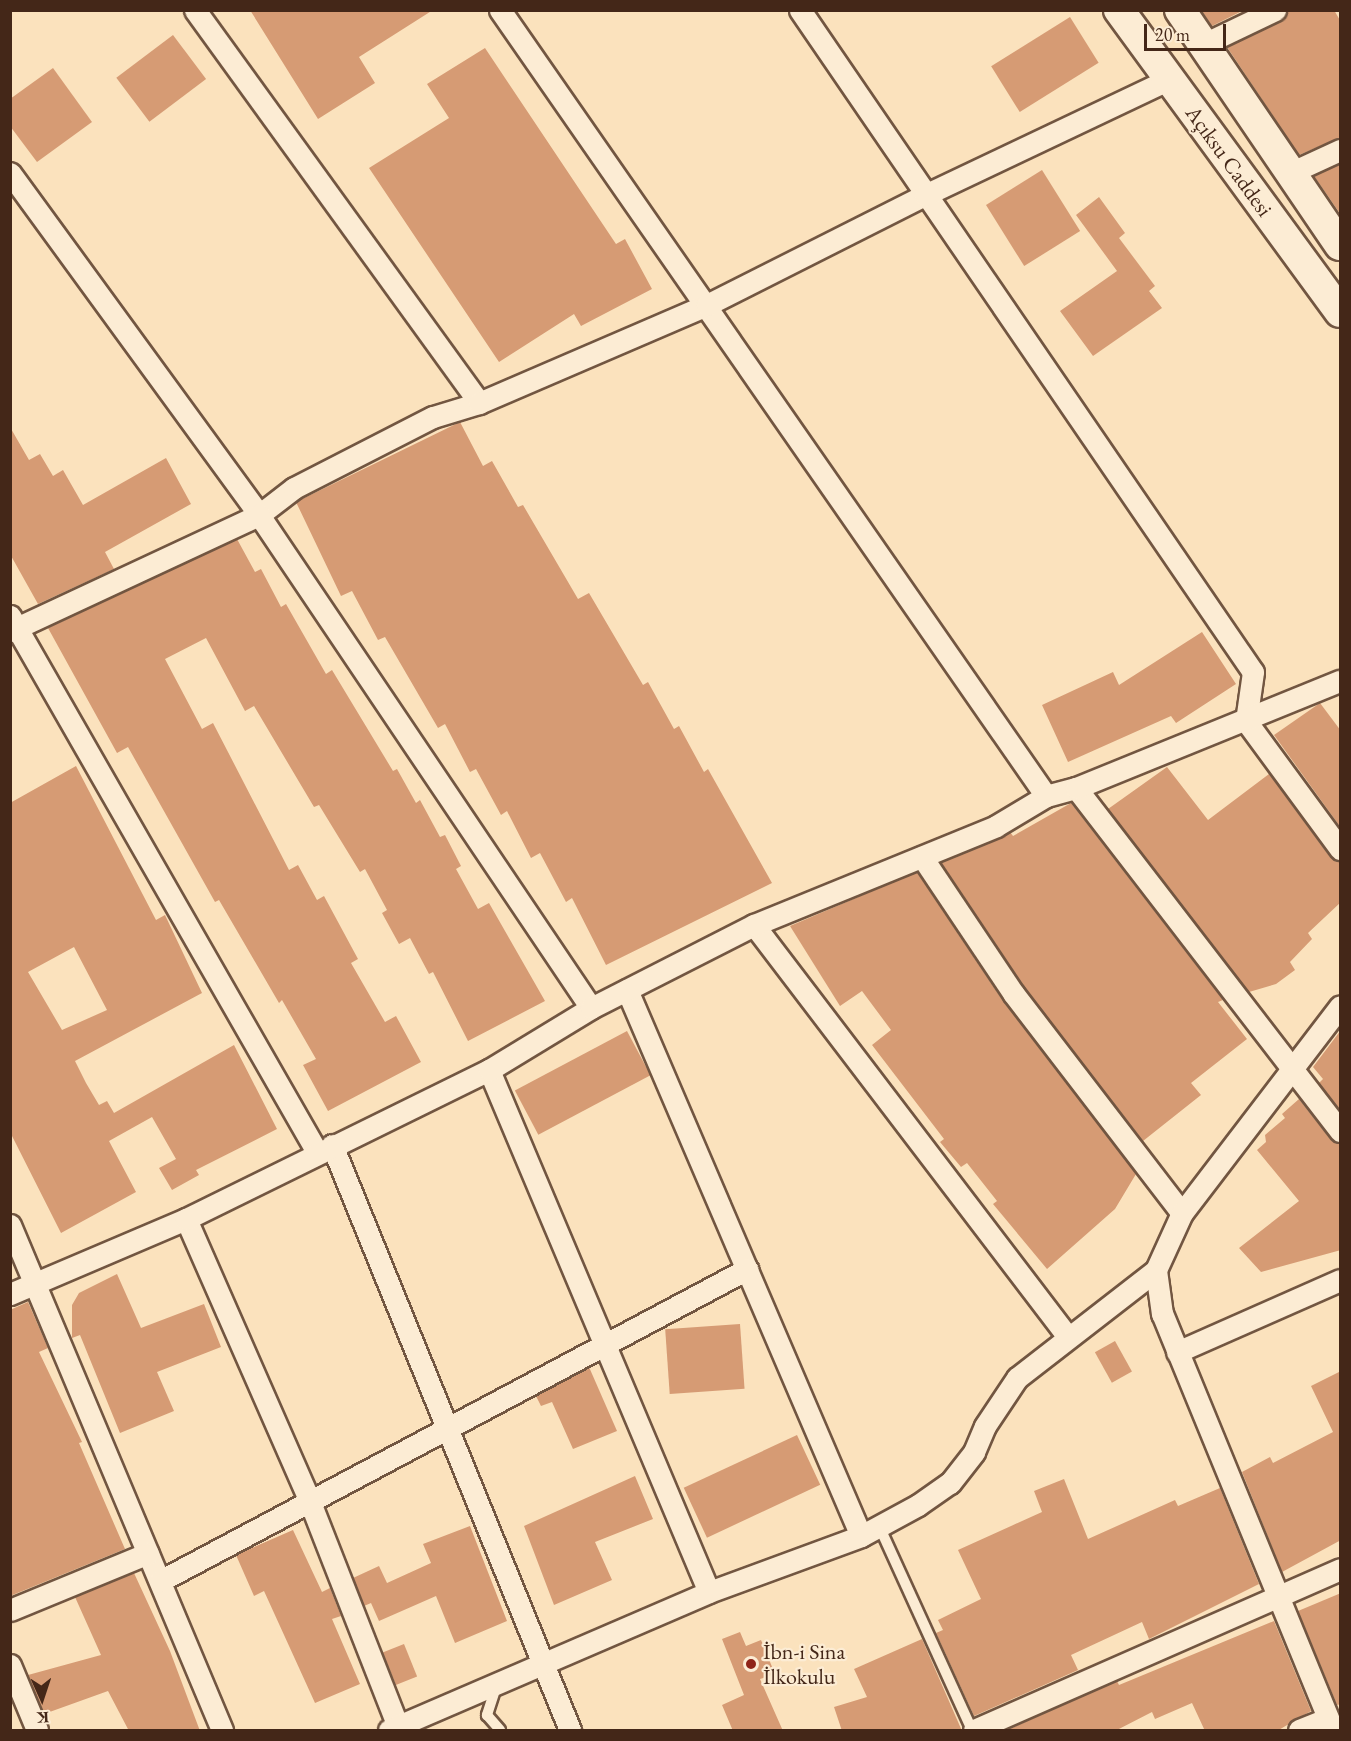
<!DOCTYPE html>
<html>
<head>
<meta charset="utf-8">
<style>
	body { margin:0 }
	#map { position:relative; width:1351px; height:1741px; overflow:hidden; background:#fbe2bd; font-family:"EB Garamond",serif }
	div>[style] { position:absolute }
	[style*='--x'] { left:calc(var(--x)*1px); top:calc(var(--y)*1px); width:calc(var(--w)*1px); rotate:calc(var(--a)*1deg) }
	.building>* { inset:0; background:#d69b74; transform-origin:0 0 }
	.roads { filter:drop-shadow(2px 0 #725641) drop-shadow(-2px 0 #725641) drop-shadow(0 2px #725641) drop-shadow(0 -2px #725641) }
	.service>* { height:10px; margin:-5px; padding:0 5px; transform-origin:5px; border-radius:5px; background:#fcecd4 }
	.minor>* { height:21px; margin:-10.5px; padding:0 10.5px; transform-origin:10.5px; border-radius:10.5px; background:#fcecd4 }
	.secondary>* { height:30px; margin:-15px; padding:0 15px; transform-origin:15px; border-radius:15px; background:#fcecd4 }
	.dots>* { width:16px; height:16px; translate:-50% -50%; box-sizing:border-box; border:3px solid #fcecd4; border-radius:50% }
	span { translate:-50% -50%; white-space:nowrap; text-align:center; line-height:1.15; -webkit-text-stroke:4.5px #fcecd4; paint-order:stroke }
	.street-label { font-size:22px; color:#442718 }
	.poi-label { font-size:22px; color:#442718 }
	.left { translate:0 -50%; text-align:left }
	.frame { position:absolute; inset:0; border:12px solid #442718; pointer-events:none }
	.north { position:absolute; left:12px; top:1669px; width:60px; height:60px; -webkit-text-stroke:4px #fcecd4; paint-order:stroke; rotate:177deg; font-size:16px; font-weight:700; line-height:24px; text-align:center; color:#442718 }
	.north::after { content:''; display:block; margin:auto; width:21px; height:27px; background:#442718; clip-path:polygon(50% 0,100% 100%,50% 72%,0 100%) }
	.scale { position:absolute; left:1144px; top:24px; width:82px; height:27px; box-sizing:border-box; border:3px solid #442718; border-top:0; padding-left:8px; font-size:18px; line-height:21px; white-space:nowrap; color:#442718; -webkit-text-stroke:4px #fcecd4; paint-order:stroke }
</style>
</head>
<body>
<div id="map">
	<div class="building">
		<i style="clip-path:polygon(250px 10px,433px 10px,359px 57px,375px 83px,318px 119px)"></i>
		<i style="clip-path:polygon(1201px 10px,1244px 10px,1212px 26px)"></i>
		<i style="clip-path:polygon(1288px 10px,1334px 10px,1341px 22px,1341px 137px,1299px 155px,1227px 47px,1281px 21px)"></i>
		<i style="left:1070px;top:17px;width:54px;height:93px;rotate:58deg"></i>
		<i style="left:173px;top:35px;width:55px;height:71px;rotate:53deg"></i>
		<i style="clip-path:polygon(485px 48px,616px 244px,625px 239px,652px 289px,581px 326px,574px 314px,499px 362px,369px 168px,449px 118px,427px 84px)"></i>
		<i style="clip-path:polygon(53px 68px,92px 122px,37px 162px,10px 126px,10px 99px)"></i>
		<i style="clip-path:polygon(1341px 164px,1341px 215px,1314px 176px)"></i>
		<i style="left:1042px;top:170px;width:72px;height:66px;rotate:58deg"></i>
		<i style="clip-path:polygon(1099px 197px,1125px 233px,1119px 238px,1155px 286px,1149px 291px,1162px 308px,1093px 356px,1060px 311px,1117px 271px,1076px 215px)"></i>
		<i style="clip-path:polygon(460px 422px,483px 466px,492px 461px,518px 507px,523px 505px,578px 599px,589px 593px,643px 685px,648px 682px,674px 729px,679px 726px,704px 772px,708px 769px,772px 883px,606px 965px,572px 898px,566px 902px,540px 853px,531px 858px,507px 811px,501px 815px,476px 769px,470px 772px,445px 724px,438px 728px,385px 637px,378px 640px,352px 591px,341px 596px,296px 502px)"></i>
		<i style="clip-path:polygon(10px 427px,29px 460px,40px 454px,53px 476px,63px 470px,83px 505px,166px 458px,191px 504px,105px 552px,114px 569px,38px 604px,10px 554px)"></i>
		<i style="clip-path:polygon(237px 539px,255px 572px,261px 569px,281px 607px,286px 604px,326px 674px,332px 670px,393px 771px,397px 769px,416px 803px,420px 800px,440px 837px,445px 835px,461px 866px,456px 869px,478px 909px,489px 903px,545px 1001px,468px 1041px,433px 972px,429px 974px,410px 938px,399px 944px,382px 913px,387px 910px,365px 869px,360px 872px,319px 805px,314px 807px,254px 706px,245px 711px,206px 638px,165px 659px,202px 729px,213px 723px,289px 870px,298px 865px,317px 900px,324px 896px,358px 959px,351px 963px,385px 1022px,396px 1016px,421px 1062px,328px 1111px,303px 1065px,316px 1059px,282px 1000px,279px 1003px,219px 900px,215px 902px,128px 747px,117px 753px,48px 628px)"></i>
		<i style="clip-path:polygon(1202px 632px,1236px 684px,1176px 723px,1171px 716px,1068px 762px,1042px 705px,1113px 672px,1119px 685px)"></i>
		<i style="clip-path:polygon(1320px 703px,1341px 731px,1341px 828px,1274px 735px)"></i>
		<i style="clip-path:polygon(evenodd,76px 766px,156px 920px,165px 915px,202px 993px,75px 1061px,86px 1083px,99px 1105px,107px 1101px,114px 1113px,234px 1045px,277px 1129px,196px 1170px,199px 1175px,172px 1190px,159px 1168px,176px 1159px,152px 1117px,109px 1141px,136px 1192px,61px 1233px,10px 1132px,10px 803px,76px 766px,74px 947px,107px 1010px,62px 1030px,28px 972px,74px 947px)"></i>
		<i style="clip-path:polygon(1167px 767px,1208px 820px,1269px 774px,1330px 857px,1341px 862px,1341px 902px,1308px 933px,1312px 939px,1290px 962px,1295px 970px,1276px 984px,1249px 992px,1108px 809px)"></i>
		<i style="clip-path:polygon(1071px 803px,1223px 1000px,1218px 1002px,1247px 1039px,1191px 1083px,1201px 1095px,1143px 1141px,1023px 986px,941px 863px,1010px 832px,1013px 836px)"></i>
		<i style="clip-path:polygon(917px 872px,1003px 1001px,1136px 1174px,1115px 1209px,1047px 1269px,993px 1204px,997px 1201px,967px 1163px,961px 1167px,940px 1142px,944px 1139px,872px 1045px,891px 1030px,862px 991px,840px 1006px,790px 926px)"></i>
		<i style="clip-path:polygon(1341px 1030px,1341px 1111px,1319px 1083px,1323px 1079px,1313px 1067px)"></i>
		<i style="left:627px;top:1031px;width:50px;height:127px;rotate:62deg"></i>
		<i style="clip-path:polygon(1299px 1099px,1330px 1139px,1341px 1144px,1341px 1250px,1261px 1272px,1239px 1248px,1299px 1201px,1257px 1150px,1266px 1142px,1265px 1135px,1285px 1118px,1282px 1114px)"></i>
		<i style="clip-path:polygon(117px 1274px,141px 1328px,204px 1304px,221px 1347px,157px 1372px,174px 1411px,120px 1433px,80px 1335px,72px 1338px,72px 1305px,79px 1293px)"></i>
		<i style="clip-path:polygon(28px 1302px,48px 1348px,39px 1352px,82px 1442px,79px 1443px,125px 1549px,10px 1596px,10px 1310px)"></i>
		<i style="left:740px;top:1324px;width:65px;height:75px;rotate:86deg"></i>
		<i style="left:1115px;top:1341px;width:35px;height:23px;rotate:61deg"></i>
		<i style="clip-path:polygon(589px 1367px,617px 1431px,573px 1449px,552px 1402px,541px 1406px,536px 1396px)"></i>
		<i style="clip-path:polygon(1341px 1371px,1341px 1540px,1282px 1572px,1242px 1472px,1270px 1457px,1273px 1463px,1333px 1432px,1311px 1386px)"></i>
		<i style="left:797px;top:1435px;width:55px;height:125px;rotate:65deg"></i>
		<i style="clip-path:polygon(635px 1476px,653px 1519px,595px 1542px,612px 1580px,554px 1605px,524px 1526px)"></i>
		<i style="clip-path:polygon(1064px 1479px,1088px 1539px,1175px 1500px,1178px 1506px,1220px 1488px,1259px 1584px,1149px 1639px,1142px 1622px,1071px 1655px,1078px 1670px,974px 1716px,936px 1633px,943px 1630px,938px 1620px,981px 1599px,958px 1550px,1042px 1512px,1034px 1491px)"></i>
		<i style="clip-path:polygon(470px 1526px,507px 1621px,455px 1643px,436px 1596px,379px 1621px,371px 1603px,364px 1606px,353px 1578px,379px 1566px,387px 1583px,431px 1563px,423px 1544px)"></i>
		<i style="clip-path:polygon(293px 1530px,322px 1592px,330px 1588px,341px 1616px,332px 1619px,360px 1684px,315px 1703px,264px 1591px,254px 1596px,236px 1555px)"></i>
		<i style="clip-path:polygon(134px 1573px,170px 1651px,200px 1731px,129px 1731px,108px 1691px,44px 1714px,28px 1675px,101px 1655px,75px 1597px)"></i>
		<i style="clip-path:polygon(1341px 1593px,1341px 1704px,1337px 1705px,1298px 1611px)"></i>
		<i style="clip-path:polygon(1274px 1621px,1311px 1711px,1277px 1731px,1205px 1731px,1192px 1703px,1155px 1719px,1152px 1712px,1115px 1731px,1005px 1731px,1117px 1681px,1119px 1685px)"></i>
		<i style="clip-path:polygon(740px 1632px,746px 1646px,761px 1640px,775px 1674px,760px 1679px,783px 1731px,733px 1731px,722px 1705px,744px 1695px,722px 1639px)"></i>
		<i style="clip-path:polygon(922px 1639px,962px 1731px,842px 1731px,834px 1707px,867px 1697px,854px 1669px)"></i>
		<i style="left:404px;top:1644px;width:35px;height:23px;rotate:68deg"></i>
	</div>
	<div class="roads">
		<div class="service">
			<i style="--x:880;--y:1528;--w:222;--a:65.5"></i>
			<i style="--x:497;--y:1684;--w:33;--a:108"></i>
			<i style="--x:487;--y:1715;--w:20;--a:49"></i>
		</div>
		<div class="minor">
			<i style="--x:195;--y:10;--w:485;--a:54.1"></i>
			<i style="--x:500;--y:10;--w:957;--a:55.21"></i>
			<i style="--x:800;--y:10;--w:802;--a:55.62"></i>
			<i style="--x:1253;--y:672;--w:49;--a:98.1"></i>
			<i style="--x:1246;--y:721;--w:159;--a:53.7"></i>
			<i style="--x:1202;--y:45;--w:81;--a:-25.6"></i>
			<i style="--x:10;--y:173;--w:423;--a:53.9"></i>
			<i style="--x:259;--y:515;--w:44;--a:-37.6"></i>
			<i style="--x:294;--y:488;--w:156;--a:-27.1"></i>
			<i style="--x:433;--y:417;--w:48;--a:-16.9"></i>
			<i style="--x:479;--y:403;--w:248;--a:-23.3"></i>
			<i style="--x:707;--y:305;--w:244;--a:-26.8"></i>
			<i style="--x:925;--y:195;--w:270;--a:-25.4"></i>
			<i style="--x:1290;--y:173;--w:55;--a:-24.7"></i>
			<i style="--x:10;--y:616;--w:618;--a:60.2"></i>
			<i style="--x:10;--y:631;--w:275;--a:-25"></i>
			<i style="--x:259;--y:515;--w:594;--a:56.04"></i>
			<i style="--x:1076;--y:788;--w:433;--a:52.4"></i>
			<i style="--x:922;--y:857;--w:164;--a:56.2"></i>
			<i style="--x:1013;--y:993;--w:277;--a:52.5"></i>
			<i style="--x:754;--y:925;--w:518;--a:52.69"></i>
			<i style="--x:627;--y:990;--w:594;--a:66.8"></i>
			<i style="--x:489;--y:1070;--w:566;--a:67.15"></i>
			<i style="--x:332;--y:1145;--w:632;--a:67.86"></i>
			<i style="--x:186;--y:1219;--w:309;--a:66.3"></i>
			<i style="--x:310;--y:1502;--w:242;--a:68.6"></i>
			<i style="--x:10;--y:1225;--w:548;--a:67.23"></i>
			<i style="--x:10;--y:1294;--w:191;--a:-23.1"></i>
			<i style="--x:186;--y:1219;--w:338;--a:-26.2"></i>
			<i style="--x:489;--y:1070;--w:119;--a:-31.3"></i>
			<i style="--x:591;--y:1008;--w:183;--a:-27"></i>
			<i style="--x:754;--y:925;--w:261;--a:-22.2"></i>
			<i style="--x:996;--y:826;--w:58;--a:-31"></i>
			<i style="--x:1046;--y:796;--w:31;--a:-15"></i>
			<i style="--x:1076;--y:788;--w:285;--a:-22.1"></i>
			<i style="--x:1177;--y:1352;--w:178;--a:-23.8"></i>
			<i style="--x:160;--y:1581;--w:665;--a:-27.99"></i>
			<i style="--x:10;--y:1610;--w:149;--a:-22.4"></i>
			<i style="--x:10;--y:1665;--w:70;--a:67.4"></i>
			<i style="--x:389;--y:1730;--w:348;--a:-23.3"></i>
			<i style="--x:709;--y:1592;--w:162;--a:-20.2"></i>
			<i style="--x:861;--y:1536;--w:65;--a:-28.5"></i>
			<i style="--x:918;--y:1505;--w:39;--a:-35"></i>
			<i style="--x:950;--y:1483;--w:39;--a:-52"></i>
			<i style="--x:974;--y:1452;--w:28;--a:-67"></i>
			<i style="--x:985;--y:1426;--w:58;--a:-56.3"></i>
			<i style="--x:1017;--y:1378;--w:176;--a:-37.8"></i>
			<i style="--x:974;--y:1730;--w:400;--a:-23.7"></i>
			<i style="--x:1299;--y:1730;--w:31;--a:-22"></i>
			<i style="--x:1333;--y:1730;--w:450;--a:-112.3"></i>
			<i style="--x:1162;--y:1314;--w:44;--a:-97.8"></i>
			<i style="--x:1156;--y:1270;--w:63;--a:-65.5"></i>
			<i style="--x:1182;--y:1213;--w:260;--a:-52.6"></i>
		</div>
		<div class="secondary">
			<i style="--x:1119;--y:10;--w:374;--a:53.8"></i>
			<i style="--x:1180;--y:10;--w:284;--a:55.8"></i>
		</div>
	</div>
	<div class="dots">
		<i style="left:751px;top:1664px;background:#8f2418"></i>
	</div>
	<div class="street-label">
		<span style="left:1229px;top:161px;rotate:54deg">Açıksu Caddesi</span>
	</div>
	<div class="poi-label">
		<span class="left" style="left:763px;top:1664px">İbn-i Sina<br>İlkokulu</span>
	</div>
	<div class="frame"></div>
	<div class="north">K</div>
	<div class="scale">20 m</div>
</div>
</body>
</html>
